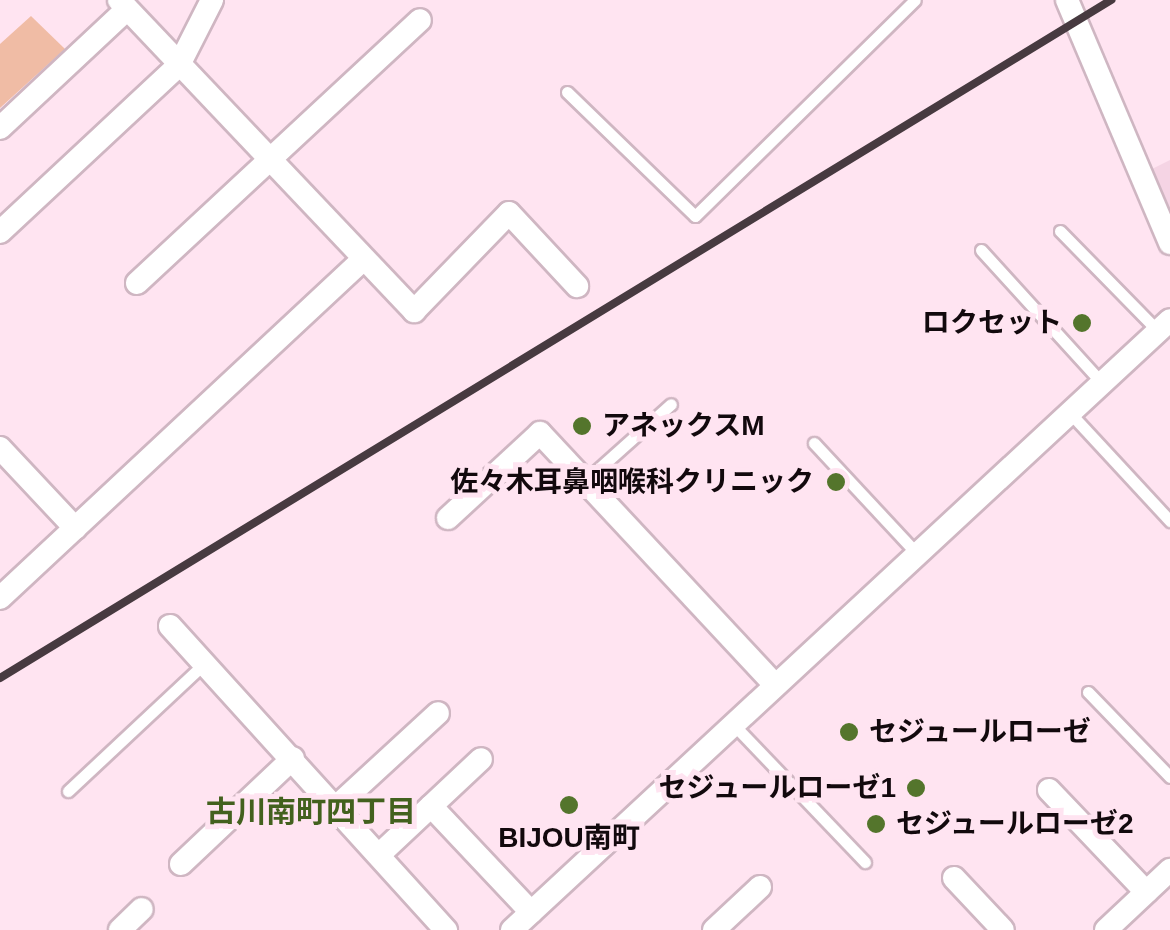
<!DOCTYPE html>
<html>
<head>
<meta charset="utf-8">
<style>
	body { margin:0 }
	#map { position:relative; width:1170px; height:930px; overflow:hidden; background:#ffe4f1; font-family:Helvetica,"Noto Sans JP",sans-serif }
	div>[style] { position:absolute }
	[style*='--x'] { left:calc(var(--x)*1px); top:calc(var(--y)*1px); width:calc(var(--w)*1px); rotate:calc(var(--a)*1deg) }
	.built>* { inset:0; background:#f5d4e4 }
	.green>* { inset:0; background:#f0bca5 }
	.roads { filter:drop-shadow(2px 0 #cfb6c2) drop-shadow(-2px 0 #cfb6c2) drop-shadow(0 2px #cfb6c2) drop-shadow(0 -2px #cfb6c2) }
	.lane>* { height:11px; margin:-5.5px; padding:0 5.5px; transform-origin:5.5px; border-radius:5.5px; background:#fff }
	.street>* { height:22px; margin:-11px; padding:0 11px; transform-origin:11px; border-radius:11px; background:#fff }
	.rail>* { height:8px; margin:-4px; padding:0 4px; transform-origin:4px; border-radius:4px; background:#473a40 }
	.dots>* { width:28px; height:28px; translate:-50% -50%; box-sizing:border-box; border:5px solid #ffe4f1; border-radius:50% }
	span { translate:-50% -50%; white-space:nowrap; text-align:center; line-height:1.15; -webkit-text-stroke:10px #ffe4f1; paint-order:stroke }
	.poi-label { font-size:28px; color:#12090d; font-weight:700 }
	.right { translate:-100% -50%; text-align:right }
	.left { translate:0 -50%; text-align:left }
	.neighbourhood-label { font-size:30px; color:#43611e; font-weight:700 }
</style>
</head>
<body>
<div id="map">
	<div class="built">
		<i style="clip-path:polygon(1170px 160px,1170px 211px,1152px 169px)"></i>
	</div>
	<div class="green">
		<i style="clip-path:polygon(31px 16px,65px 49px,0 108px,0 44px)"></i>
	</div>
	<div class="roads">
		<div class="lane">
			<i style="--x:567;--y:92;--w:178;--a:44.1"></i>
			<i style="--x:695;--y:216;--w:308;--a:-44.5"></i>
			<i style="--x:1060;--y:231;--w:140;--a:45.6"></i>
			<i style="--x:981;--y:250;--w:181;--a:47.7"></i>
			<i style="--x:1071;--y:414;--w:146;--a:47.2"></i>
			<i style="--x:814;--y:443;--w:153;--a:47.1"></i>
			<i style="--x:585;--y:481;--w:115;--a:-41.8"></i>
			<i style="--x:1088;--y:692;--w:118;--a:46"></i>
			<i style="--x:733;--y:724;--w:191;--a:46.3"></i>
			<i style="--x:68;--y:791;--w:187;--a:-43.1"></i>
		</div>
		<div class="street">
			<i style="--x:119;--y:0;--w:429;--a:46.5"></i>
			<i style="--x:414;--y:311;--w:136;--a:-45.9"></i>
			<i style="--x:509;--y:213;--w:100;--a:47"></i>
			<i style="--x:1067;--y:0;--w:264;--a:67"></i>
			<i style="--x:0;--y:128;--w:174;--a:-43.1"></i>
			<i style="--x:0;--y:232;--w:245;--a:-43"></i>
			<i style="--x:179;--y:65;--w:73;--a:-63.1"></i>
			<i style="--x:137;--y:283;--w:386;--a:-42.9"></i>
			<i style="--x:0;--y:448;--w:110;--a:46.8"></i>
			<i style="--x:448;--y:518;--w:125;--a:-42.7"></i>
			<i style="--x:540;--y:433;--w:345;--a:47"></i>
			<i style="--x:0;--y:598;--w:495;--a:-43"></i>
			<i style="--x:170;--y:626;--w:411;--a:47.8"></i>
			<i style="--x:1049;--y:790;--w:141;--a:46.4"></i>
			<i style="--x:337;--y:806;--w:137;--a:-42.6"></i>
			<i style="--x:431;--y:806;--w:146;--a:46.7"></i>
			<i style="--x:381;--y:853;--w:137;--a:-43.2"></i>
			<i style="--x:181;--y:864;--w:154;--a:-43.4"></i>
			<i style="--x:954;--y:878;--w:71;--a:46.7"></i>
			<i style="--x:120;--y:930;--w:30;--a:-44"></i>
			<i style="--x:512;--y:930;--w:897;--a:-42.83"></i>
			<i style="--x:714;--y:930;--w:63;--a:-43.1"></i>
			<i style="--x:1106;--y:930;--w:88;--a:-43.2"></i>
		</div>
	</div>
	<div class="rail">
		<i style="--x:0;--y:678;--w:1302;--a:-31.39"></i>
	</div>
	<div class="dots">
		<i style="left:1082px;top:323px;background:#54752c"></i>
		<i style="left:582px;top:426px;background:#54752c"></i>
		<i style="left:836px;top:482px;background:#54752c"></i>
		<i style="left:849px;top:732px;background:#54752c"></i>
		<i style="left:916px;top:788px;background:#54752c"></i>
		<i style="left:569px;top:805px;background:#54752c"></i>
		<i style="left:876px;top:824px;background:#54752c"></i>
	</div>
	<div class="poi-label">
		<span class="right" style="left:1062px;top:323px">ロクセット</span>
		<span class="left" style="left:602px;top:426px">アネックスM</span>
		<span class="right" style="left:814px;top:482px">佐々木耳鼻咽喉科クリニック</span>
		<span class="left" style="left:869px;top:732px">セジュールローゼ</span>
		<span class="right" style="left:896px;top:788px">セジュールローゼ1</span>
		<span class="left" style="left:896px;top:824px">セジュールローゼ2</span>
		<span style="left:569px;top:838px">BIJOU南町</span>
	</div>
	<div class="neighbourhood-label">
		<span style="left:311px;top:812px">古川南町四丁目</span>
	</div>
</div>
</body>
</html>
